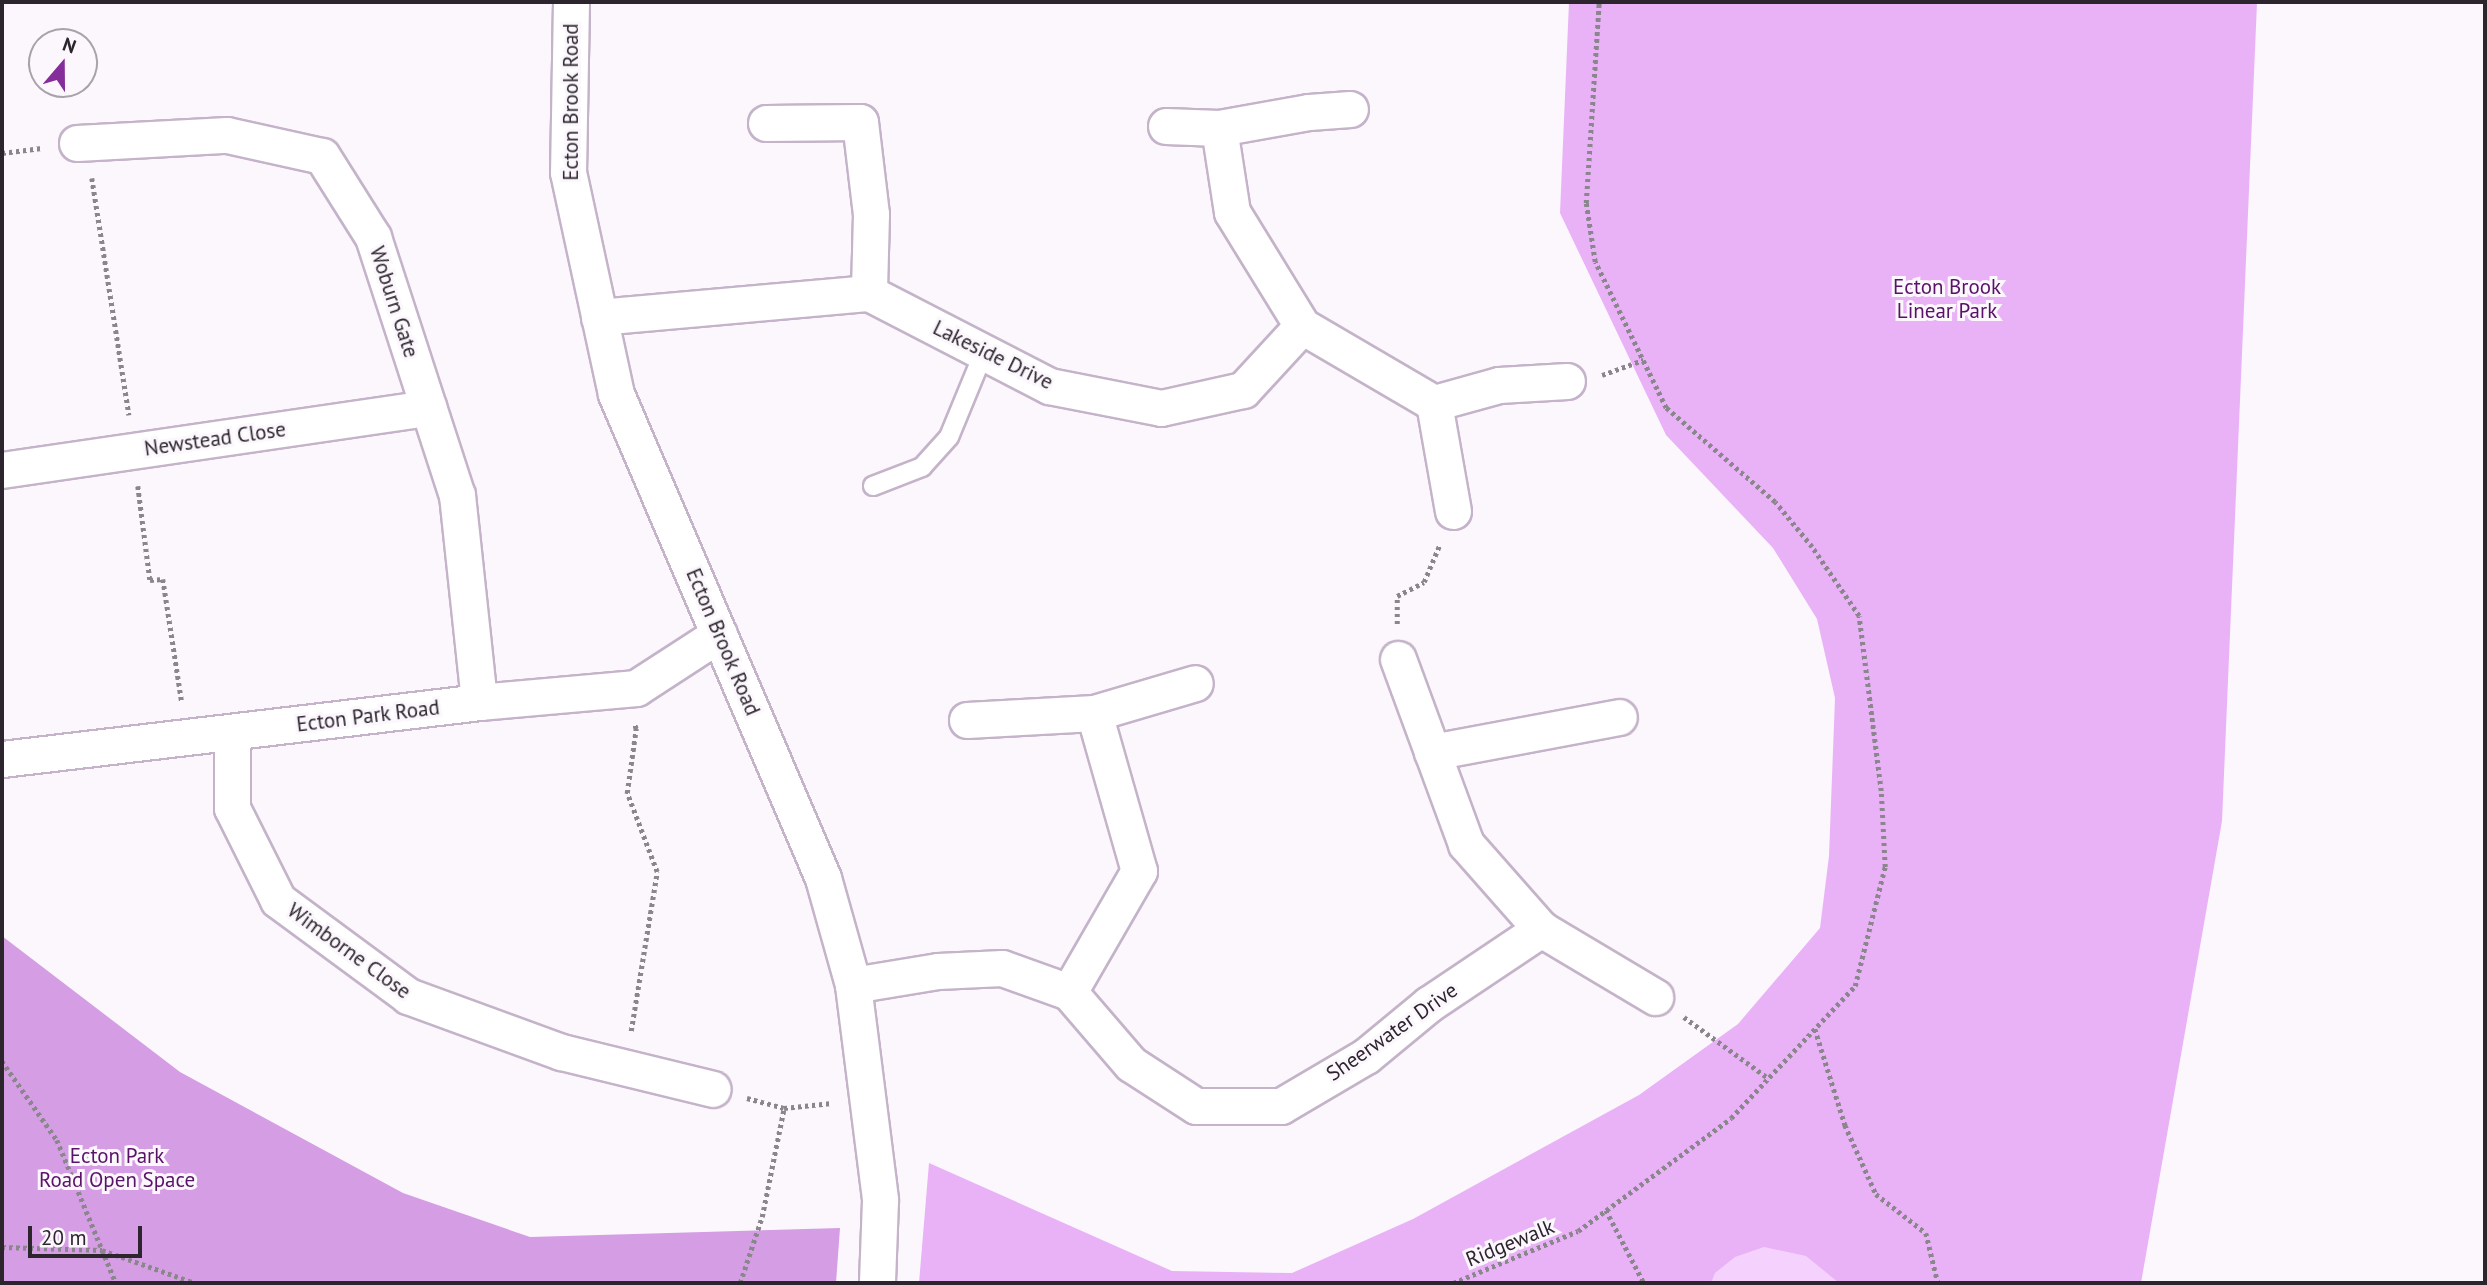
<!DOCTYPE html>
<html>
<head>
<meta charset="utf-8">
<style>
	body { margin:0 }
	#map { position:relative; width:2487px; height:1285px; overflow:hidden; background:#fbf7fc; font-family:"PT Sans",sans-serif }
	div>[style] { position:absolute }
	[style*='--x'] { left:calc(var(--x)*1px); top:calc(var(--y)*1px); width:calc(var(--w)*1px); rotate:calc(var(--a)*1deg) }
	.green>* { inset:0; background:#e9b2f7 }
	.forest>* { inset:0; background:#d59de4 }
	.water>* { inset:0; background:#f5d2fe }
	.path>* { height:4.5px; margin-top:-2.25px; transform-origin:0; background:repeating-linear-gradient(90deg,#8b868d 0 3.5px,transparent 0 7px) }
	.roads { filter:drop-shadow(2px 0 #c4b3c9) drop-shadow(-2px 0 #c4b3c9) drop-shadow(0 2px #c4b3c9) drop-shadow(0 -2px #c4b3c9) }
	.lane>* { height:18px; margin:-9px; padding:0 9px; transform-origin:9px; border-radius:9px; background:#fff }
	.street>* { height:35px; margin:-17.5px; padding:0 17.5px; transform-origin:17.5px; border-radius:17.5px; background:#fff }
	span { translate:-50% -50%; white-space:nowrap; text-align:center; line-height:1.15; -webkit-text-stroke:6px #fbf7fc; paint-order:stroke }
	.street-label { font-size:21px; color:#2c252e }
	.park-label { font-size:21px; color:#581268 }
	.frame { position:absolute; inset:0; border:4px solid #2c252e; pointer-events:none }
	.north { position:absolute; left:28px; top:28px; width:70px; height:70px; box-sizing:border-box; background:#fbf7fc; border:2px solid #a8a3aa; border-radius:50%; rotate:20deg; font-size:19px; font-weight:700; line-height:28px; text-align:center; color:#2c252e }
	.north::after { content:''; display:block; margin:auto; width:24px; height:32px; background:#852d9b; clip-path:polygon(50% 0,100% 100%,50% 72%,0 100%) }
	.scale { position:absolute; left:28px; top:1226px; width:114px; height:32px; box-sizing:border-box; border:4px solid #2c252e; border-top:0; padding-left:9px; font-size:21px; line-height:24px; white-space:nowrap; color:#2c252e; -webkit-text-stroke:5px #fbf7fc; paint-order:stroke }
</style>
</head>
<body>
<div id="map">
	<div class="green">
		<i style="clip-path:polygon(1569px 2px,2257px 3px,2222px 821px,2141px 1283px,919px 1283px,929px 1163px,1172px 1271px,1292px 1273px,1413px 1219px,1639px 1095px,1738px 1024px,1820px 928px,1829px 856px,1835px 698px,1817px 619px,1773px 548px,1666px 435px,1560px 213px)"></i>
	</div>
	<div class="forest">
		<i style="clip-path:polygon(2px 936px,180px 1072px,403px 1193px,530px 1237px,840px 1228px,836px 1283px,2px 1283px)"></i>
	</div>
	<div class="water">
		<i style="clip-path:polygon(1764px 1247px,1806px 1256px,1839px 1283px,1711px 1283px,1715px 1273px,1735px 1257px)"></i>
	</div>
	<div class="path">
		<i style="--x:2;--y:153;--w:40;--a:-7.1"></i>
		<i style="--x:92;--y:178;--w:240;--a:81.1"></i>
		<i style="--x:1602;--y:375;--w:44;--a:-20.1"></i>
		<i style="--x:138;--y:486;--w:95;--a:82.7"></i>
		<i style="--x:150;--y:580;--w:13;--a:-4"></i>
		<i style="--x:163;--y:579;--w:125;--a:81.3"></i>
		<i style="--x:1397;--y:624;--w:28;--a:-90"></i>
		<i style="--x:1397;--y:596;--w:30;--a:-27"></i>
		<i style="--x:1424;--y:582;--w:41;--a:-67.2"></i>
		<i style="--x:1684;--y:1017;--w:104;--a:36"></i>
		<i style="--x:1815;--y:1029;--w:101;--a:72.6"></i>
		<i style="--x:1845;--y:1125;--w:76;--a:65.8"></i>
		<i style="--x:1876;--y:1194;--w:63;--a:38"></i>
		<i style="--x:1926;--y:1233;--w:51;--a:76.5"></i>
		<i style="--x:631;--y:1031;--w:161;--a:-80.7"></i>
		<i style="--x:657;--y:872;--w:85;--a:-110.8"></i>
		<i style="--x:627;--y:793;--w:65;--a:-82"></i>
		<i style="--x:636;--y:729;--w:6;--a:-108"></i>
		<i style="--x:2;--y:1061;--w:96;--a:55.2"></i>
		<i style="--x:57;--y:1140;--w:155;--a:67.6"></i>
		<i style="--x:747;--y:1098;--w:38;--a:15"></i>
		<i style="--x:784;--y:1108;--w:48;--a:-5.9"></i>
		<i style="--x:1606;--y:1210;--w:82;--a:62.5"></i>
		<i style="--x:2;--y:1247;--w:100;--a:1.7"></i>
		<i style="--x:102;--y:1250;--w:99;--a:19.5"></i>
		<i style="--x:740;--y:1283;--w:70;--a:-71.6"></i>
		<i style="--x:762;--y:1217;--w:111;--a:-78.6"></i>
		<i style="--x:1453;--y:1283;--w:135;--a:-22.6"></i>
		<i style="--x:1578;--y:1231;--w:190;--a:-36.4"></i>
		<i style="--x:1731;--y:1118;--w:181;--a:-46.8"></i>
		<i style="--x:1855;--y:986;--w:123;--a:-75.9"></i>
		<i style="--x:1885;--y:867;--w:76;--a:-93"></i>
		<i style="--x:1881;--y:791;--w:176;--a:-97.2"></i>
		<i style="--x:1859;--y:616;--w:83;--a:-124.3"></i>
		<i style="--x:1812;--y:547;--w:58;--a:-129.4"></i>
		<i style="--x:1775;--y:502;--w:144;--a:-139.2"></i>
		<i style="--x:1666;--y:408;--w:162;--a:-115.9"></i>
		<i style="--x:1595;--y:262;--w:60;--a:-98.7"></i>
		<i style="--x:1586;--y:203;--w:201;--a:-86.3"></i>
	</div>
	<div class="roads">
		<div class="lane">
			<i style="--x:873;--y:486;--w:53;--a:-21.2"></i>
			<i style="--x:922;--y:467;--w:40;--a:-48"></i>
			<i style="--x:949;--y:437;--w:92;--a:-67.6"></i>
		</div>
		<div class="street">
			<i style="--x:571;--y:2;--w:170;--a:91"></i>
			<i style="--x:568;--y:172;--w:227;--a:77.8"></i>
			<i style="--x:616;--y:394;--w:526;--a:66.84"></i>
			<i style="--x:823;--y:878;--w:111;--a:74.3"></i>
			<i style="--x:853;--y:985;--w:217;--a:82.8"></i>
			<i style="--x:880;--y:1200;--w:83;--a:92.1"></i>
			<i style="--x:766;--y:123;--w:94;--a:-0.6"></i>
			<i style="--x:860;--y:122;--w:93;--a:83.2"></i>
			<i style="--x:871;--y:214;--w:79;--a:91.5"></i>
			<i style="--x:1166;--y:126;--w:53;--a:2.2"></i>
			<i style="--x:1219;--y:128;--w:91;--a:-10.1"></i>
			<i style="--x:1309;--y:112;--w:41;--a:-4.2"></i>
			<i style="--x:1219;--y:128;--w:85;--a:81.2"></i>
			<i style="--x:1232;--y:212;--w:134;--a:58.4"></i>
			<i style="--x:1302;--y:326;--w:153;--a:30.3"></i>
			<i style="--x:77;--y:143;--w:150;--a:-3.1"></i>
			<i style="--x:227;--y:135;--w:97;--a:12.5"></i>
			<i style="--x:322;--y:156;--w:96;--a:57.8"></i>
			<i style="--x:373;--y:237;--w:271;--a:72"></i>
			<i style="--x:457;--y:495;--w:208;--a:83.9"></i>
			<i style="--x:599;--y:317;--w:271;--a:-5.1"></i>
			<i style="--x:869;--y:293;--w:203;--a:27.3"></i>
			<i style="--x:1049;--y:386;--w:114;--a:11.1"></i>
			<i style="--x:1161;--y:408;--w:84;--a:-12.4"></i>
			<i style="--x:1243;--y:390;--w:87;--a:-47.3"></i>
			<i style="--x:2;--y:470;--w:431;--a:-8.3"></i>
			<i style="--x:1453;--y:511;--w:110;--a:-100"></i>
			<i style="--x:1434;--y:403;--w:67;--a:-15.5"></i>
			<i style="--x:1499;--y:385;--w:68;--a:-3.4"></i>
			<i style="--x:1398;--y:659;--w:197;--a:69.8"></i>
			<i style="--x:1466;--y:844;--w:113;--a:48.6"></i>
			<i style="--x:1541;--y:929;--w:133;--a:30.8"></i>
			<i style="--x:967;--y:720;--w:127;--a:-3.2"></i>
			<i style="--x:1094;--y:713;--w:105;--a:-16.5"></i>
			<i style="--x:232;--y:732;--w:76;--a:90"></i>
			<i style="--x:232;--y:808;--w:103;--a:63.4"></i>
			<i style="--x:278;--y:900;--w:162;--a:36.4"></i>
			<i style="--x:408;--y:996;--w:163;--a:20.1"></i>
			<i style="--x:561;--y:1052;--w:156;--a:13.7"></i>
			<i style="--x:1432;--y:752;--w:190;--a:-10.6"></i>
			<i style="--x:2;--y:759;--w:480;--a:-6.8"></i>
			<i style="--x:479;--y:702;--w:158;--a:-5.1"></i>
			<i style="--x:636;--y:688;--w:99;--a:-33"></i>
			<i style="--x:853;--y:985;--w:86;--a:-9.4"></i>
			<i style="--x:938;--y:971;--w:64;--a:-2.7"></i>
			<i style="--x:1002;--y:968;--w:71;--a:19.7"></i>
			<i style="--x:1069;--y:992;--w:95;--a:49.3"></i>
			<i style="--x:1131;--y:1064;--w:77;--a:32.9"></i>
			<i style="--x:1196;--y:1106;--w:85;--a:0"></i>
			<i style="--x:1281;--y:1106;--w:99;--a:-30.5"></i>
			<i style="--x:1366;--y:1056;--w:82;--a:-39.5"></i>
			<i style="--x:1429;--y:1004;--w:135;--a:-33.8"></i>
			<i style="--x:1069;--y:992;--w:140;--a:-60"></i>
			<i style="--x:1139;--y:871;--w:164;--a:-105.9"></i>
		</div>
	</div>
	<div class="street-label">
		<span style="left:571px;top:102px;rotate:-90deg">Ecton Brook Road</span>
		<span style="left:394px;top:302px;rotate:72deg">Woburn Gate</span>
		<span style="left:993px;top:355px;rotate:26deg">Lakeside Drive</span>
		<span style="left:215px;top:439px;rotate:-8deg">Newstead Close</span>
		<span style="left:723px;top:642px;rotate:67deg">Ecton Brook Road</span>
		<span style="left:368px;top:716px;rotate:-7deg">Ecton Park Road</span>
		<span style="left:349px;top:951px;rotate:36deg">Wimborne Close</span>
		<span style="left:1392px;top:1032px;rotate:-35deg">Sheerwater Drive</span>
		<span style="left:1510px;top:1243px;rotate:-22deg">Ridgewalk</span>
	</div>
	<div class="park-label">
		<span style="left:1947px;top:299px">Ecton Brook<br>Linear Park</span>
		<span style="left:117px;top:1168px">Ecton Park<br>Road Open Space</span>
	</div>
	<div class="frame"></div>
	<div class="north">N</div>
	<div class="scale">20 m</div>
</div>
</body>
</html>
